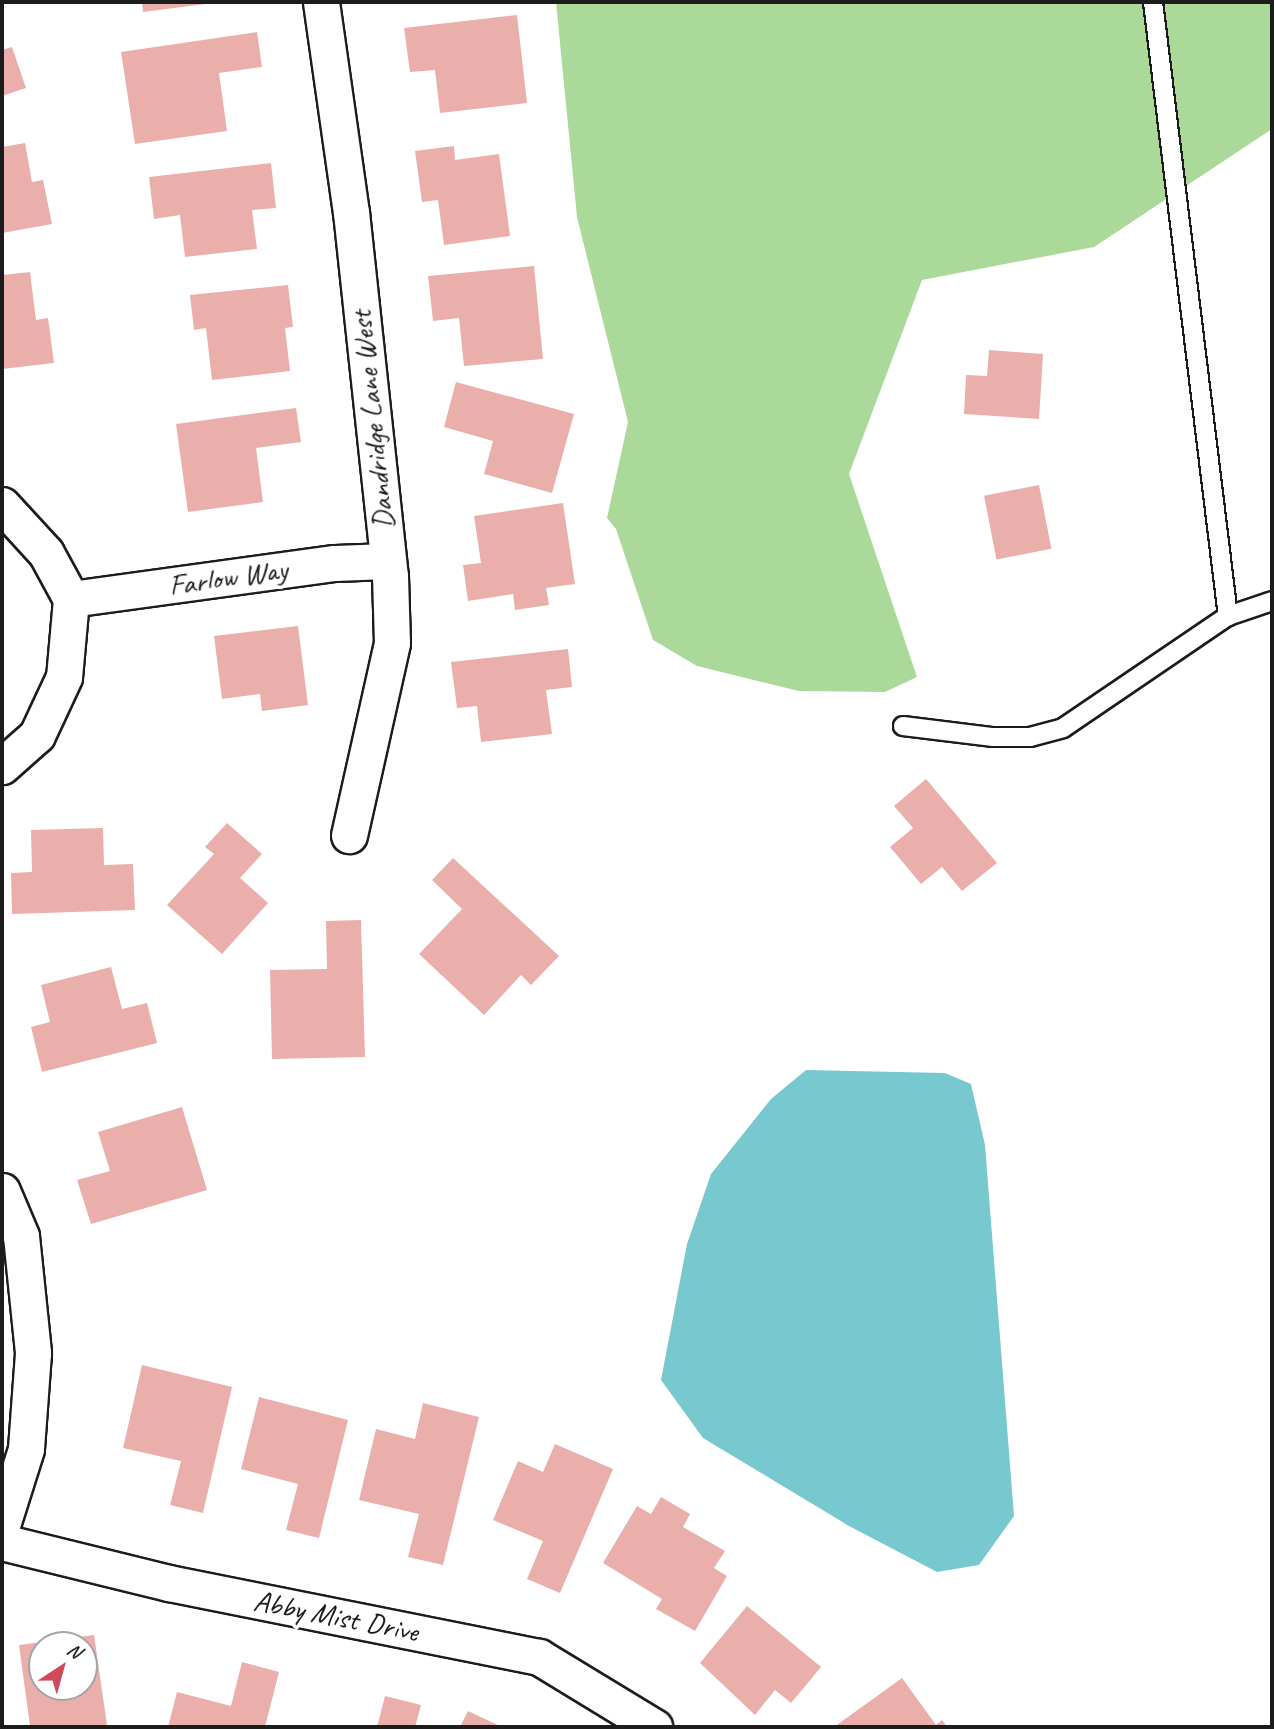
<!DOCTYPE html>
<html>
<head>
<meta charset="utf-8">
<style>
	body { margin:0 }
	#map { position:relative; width:1274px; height:1729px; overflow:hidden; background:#fff; font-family:Caveat,sans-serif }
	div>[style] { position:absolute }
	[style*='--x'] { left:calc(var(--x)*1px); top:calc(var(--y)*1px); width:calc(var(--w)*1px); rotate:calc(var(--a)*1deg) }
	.green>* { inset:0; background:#aad999 }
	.water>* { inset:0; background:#78c9cf }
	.building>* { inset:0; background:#eaafab; transform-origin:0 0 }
	.roads { filter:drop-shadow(2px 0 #1c1c1c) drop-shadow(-2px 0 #1c1c1c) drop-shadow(0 2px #1c1c1c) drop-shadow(0 -2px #1c1c1c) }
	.lane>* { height:18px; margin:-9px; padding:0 9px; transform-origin:9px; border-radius:9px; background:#fff }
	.street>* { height:35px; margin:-17.5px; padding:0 17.5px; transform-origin:17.5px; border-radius:17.5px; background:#fff }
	span { translate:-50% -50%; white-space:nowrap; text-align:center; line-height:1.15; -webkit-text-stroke:7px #fff; paint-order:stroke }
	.street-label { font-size:30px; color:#1c1c1c }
	.frame { position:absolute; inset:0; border:4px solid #1c1c1c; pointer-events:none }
	.north { position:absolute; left:28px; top:1631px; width:70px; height:70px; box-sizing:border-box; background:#fff; border:2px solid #a4a4a4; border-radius:50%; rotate:36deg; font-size:19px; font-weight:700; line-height:28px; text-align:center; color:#1c1c1c }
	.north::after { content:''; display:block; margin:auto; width:24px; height:32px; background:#d1495b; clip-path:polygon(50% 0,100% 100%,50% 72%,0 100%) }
</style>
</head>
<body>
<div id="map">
	<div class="green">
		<i style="clip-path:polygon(556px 2px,1272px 2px,1272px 129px,1094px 247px,922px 280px,849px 474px,917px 677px,885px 692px,799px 691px,697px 666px,653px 640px,616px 529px,607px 518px,628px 422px,577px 217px)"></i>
	</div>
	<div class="water">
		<i style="clip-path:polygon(806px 1070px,945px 1073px,971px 1084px,985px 1145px,1014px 1516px,979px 1565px,937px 1572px,849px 1526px,703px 1438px,661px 1380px,687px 1244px,711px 1174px,771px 1099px)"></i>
	</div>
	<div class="building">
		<i style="clip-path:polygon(142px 2px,213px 2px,213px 3px,143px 12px)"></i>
		<i style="clip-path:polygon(517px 15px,527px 103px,440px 113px,435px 70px,410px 72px,404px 28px)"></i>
		<i style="clip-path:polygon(257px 32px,262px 67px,219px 73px,227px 131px,135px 144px,121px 52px)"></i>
		<i style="clip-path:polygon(12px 47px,26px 88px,2px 96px,2px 50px)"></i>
		<i style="clip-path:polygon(25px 143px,32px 182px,43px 180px,52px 224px,2px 233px,2px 147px)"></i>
		<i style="clip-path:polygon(454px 146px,455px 160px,499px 154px,510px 236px,444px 245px,438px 200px,422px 202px,415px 151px)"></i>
		<i style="clip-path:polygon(271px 163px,276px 208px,252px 210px,257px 249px,185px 257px,180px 215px,154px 219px,149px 177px)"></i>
		<i style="clip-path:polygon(534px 266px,543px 359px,464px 366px,459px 318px,433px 321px,428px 276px)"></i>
		<i style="clip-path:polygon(30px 272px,36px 320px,48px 318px,54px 363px,2px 369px,2px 275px)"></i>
		<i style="clip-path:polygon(288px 285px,293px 327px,285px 328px,290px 371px,212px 380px,206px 328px,194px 330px,190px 295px)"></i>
		<i style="clip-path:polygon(989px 350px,1043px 354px,1039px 419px,964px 414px,966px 375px,987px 376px)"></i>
		<i style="clip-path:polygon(456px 382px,574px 414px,552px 493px,484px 474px,493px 441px,444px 427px)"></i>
		<i style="clip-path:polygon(296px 408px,301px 442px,256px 448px,263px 502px,188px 512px,176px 424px)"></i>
		<i style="left:1039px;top:485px;width:65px;height:56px;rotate:79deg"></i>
		<i style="clip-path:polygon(563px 503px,575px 584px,546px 588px,549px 605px,515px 610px,513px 594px,468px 601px,463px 565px,481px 563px,474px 516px)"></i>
		<i style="clip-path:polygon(298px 626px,308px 705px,262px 711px,260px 694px,222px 699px,214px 636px)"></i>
		<i style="clip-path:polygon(568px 649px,572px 687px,546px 690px,552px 734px,481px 742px,477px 706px,457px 708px,451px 662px)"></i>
		<i style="clip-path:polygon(926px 779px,997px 863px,962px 891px,942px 867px,921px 884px,890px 847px,913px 828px,894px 806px)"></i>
		<i style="clip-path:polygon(227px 823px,262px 854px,240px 878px,268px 903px,222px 954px,167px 905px,214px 854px,205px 847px)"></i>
		<i style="clip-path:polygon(103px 828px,104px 865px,133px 864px,135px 910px,12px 914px,11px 873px,32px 872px,31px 830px)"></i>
		<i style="clip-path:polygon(453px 858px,559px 956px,531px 985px,521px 975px,484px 1015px,419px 954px,462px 909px,432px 880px)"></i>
		<i style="clip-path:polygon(361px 920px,365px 1057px,272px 1059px,270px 970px,327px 969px,326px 921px)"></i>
		<i style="clip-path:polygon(111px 967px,122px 1009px,147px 1003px,157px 1043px,42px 1072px,31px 1027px,50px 1022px,41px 985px)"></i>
		<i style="clip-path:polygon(182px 1107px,207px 1190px,91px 1224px,77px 1180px,110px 1171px,98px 1132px)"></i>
		<i style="clip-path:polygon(142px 1365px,232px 1387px,203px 1513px,170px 1505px,181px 1461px,123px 1448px)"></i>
		<i style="clip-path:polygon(259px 1397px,348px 1420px,319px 1538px,286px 1530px,298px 1484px,241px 1469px)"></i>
		<i style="clip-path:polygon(423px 1403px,479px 1417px,443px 1565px,408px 1557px,419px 1514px,359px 1500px,376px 1429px,415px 1439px)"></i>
		<i style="clip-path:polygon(555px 1444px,613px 1469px,560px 1593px,527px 1579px,543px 1541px,493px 1520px,518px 1461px,543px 1472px)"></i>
		<i style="clip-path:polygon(661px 1497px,690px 1514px,683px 1527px,725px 1551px,714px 1568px,727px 1576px,695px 1631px,656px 1609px,662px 1599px,603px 1563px,637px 1506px,651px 1514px)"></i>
		<i style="clip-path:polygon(747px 1606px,821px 1667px,791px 1703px,775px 1690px,755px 1715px,700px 1663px)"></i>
		<i style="clip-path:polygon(evenodd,94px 1635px,107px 1725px,30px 1726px,19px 1645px,94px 1635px,42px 1645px,84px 1645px,84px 1687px,42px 1687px,42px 1645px)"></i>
		<i style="clip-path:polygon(242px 1662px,279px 1672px,265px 1727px,168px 1727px,177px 1692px,231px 1706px)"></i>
		<i style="clip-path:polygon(902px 1678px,936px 1725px,942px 1720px,947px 1727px,834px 1727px)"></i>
		<i style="clip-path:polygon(385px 1696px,421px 1705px,415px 1727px,377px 1727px)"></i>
		<i style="clip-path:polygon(468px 1711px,502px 1727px,460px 1727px)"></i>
	</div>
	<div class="roads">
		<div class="lane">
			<i style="--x:1153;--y:2;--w:619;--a:83.04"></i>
			<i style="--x:903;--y:726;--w:91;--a:7"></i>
			<i style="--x:993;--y:737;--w:37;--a:0"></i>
			<i style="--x:1030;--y:737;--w:34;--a:-15"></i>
			<i style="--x:1063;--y:728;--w:199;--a:-34.2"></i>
			<i style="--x:1228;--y:616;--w:46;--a:-18.8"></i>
		</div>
		<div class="street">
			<i style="--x:321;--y:2;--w:212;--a:81.9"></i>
			<i style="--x:351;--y:212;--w:366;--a:83.9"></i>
			<i style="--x:390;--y:576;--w:67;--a:88.3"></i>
			<i style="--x:392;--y:643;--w:197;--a:102.6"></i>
			<i style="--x:2;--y:505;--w:65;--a:47.5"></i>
			<i style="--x:46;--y:553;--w:52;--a:61.5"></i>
			<i style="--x:71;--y:599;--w:78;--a:95.1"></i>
			<i style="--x:64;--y:677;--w:64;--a:115"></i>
			<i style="--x:37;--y:735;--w:47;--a:138.5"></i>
			<i style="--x:71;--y:599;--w:266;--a:-7.8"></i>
			<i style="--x:335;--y:563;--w:52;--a:-2.2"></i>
			<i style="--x:2;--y:1191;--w:49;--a:67.1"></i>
			<i style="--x:21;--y:1236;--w:118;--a:84.1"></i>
			<i style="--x:33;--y:1353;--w:96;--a:94.2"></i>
			<i style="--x:26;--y:1449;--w:80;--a:107.5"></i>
			<i style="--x:2;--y:1542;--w:172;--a:13.8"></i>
			<i style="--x:169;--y:1583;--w:377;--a:11.3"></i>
			<i style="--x:539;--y:1657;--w:135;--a:31.3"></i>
		</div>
	</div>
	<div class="street-label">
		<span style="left:372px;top:420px;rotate:-96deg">Dandridge Lane West</span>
		<span style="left:228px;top:577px;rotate:-8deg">Farlow Way</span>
		<span style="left:336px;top:1616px;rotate:11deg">Abby Mist Drive</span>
	</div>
	<div class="frame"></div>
	<div class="north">N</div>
</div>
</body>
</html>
